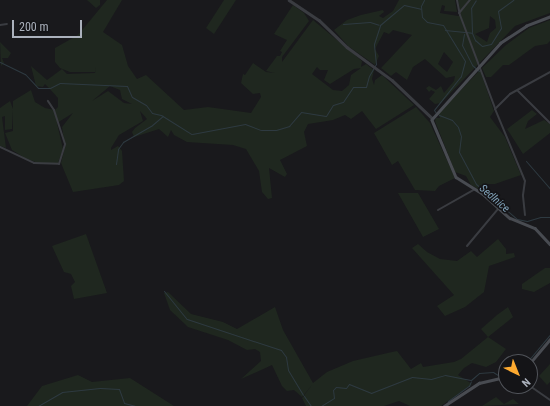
<!DOCTYPE html>
<html>
<head>
<meta charset="utf-8">
<style>
	body { margin:0 }
	#map { position:relative; width:550px; height:406px; overflow:hidden; background:#19191c; font-family:"Roboto Condensed",sans-serif }
	div>[style] { position:absolute }
	[style*='--x'] { left:calc(var(--x)*1px); top:calc(var(--y)*1px); width:calc(var(--w)*1px); rotate:calc(var(--a)*1deg) }
	.green>* { inset:0; background:#1f271f }
	.stream>* { height:1px; margin:-0.5px; padding:0 0.5px; transform-origin:0.5px; border-radius:0.5px; background:#2e3a41 }
	.minor>* { height:2px; margin:-1px; padding:0 1px; transform-origin:1px; border-radius:1px; background:#3a3c41 }
	.tertiary>* { height:2.5px; margin:-1.25px; padding:0 1.25px; transform-origin:1.25px; border-radius:1.25px; background:#3a3c41 }
	.secondary>* { height:2.5px; margin:-1.25px; padding:0 1.25px; transform-origin:1.25px; border-radius:1.25px; background:#484b51 }
	span { translate:-50% -50%; white-space:nowrap; text-align:center; line-height:1.15; -webkit-text-stroke:3.5px #141417; paint-order:stroke }
	.water-label { font-size:11px; color:#80a2b8; font-style:italic }
	.north { position:absolute; left:498px; top:354px; width:40px; height:40px; box-sizing:border-box; background:#141417; border:1px solid #505359; border-radius:50%; rotate:137deg; font-size:11px; font-weight:700; line-height:16px; text-align:center; color:#abb1bc }
	.north::after { content:''; display:block; margin:auto; width:14px; height:18px; background:#fdaa30; clip-path:polygon(50% 0,100% 100%,50% 72%,0 100%) }
	.scale { position:absolute; left:12px; top:20px; width:70px; height:18px; box-sizing:border-box; border:2px solid #abb1bc; border-top:0; padding-left:5px; font-size:12px; line-height:14px; white-space:nowrap; color:#abb1bc; -webkit-text-stroke:3px #141417; paint-order:stroke }
</style>
</head>
<body>
<div id="map">
	<div class="green">
		<i style="clip-path:polygon(87px 0,100px 0,100px 5px,96px 8px)"></i>
		<i style="clip-path:polygon(evenodd,107px 0,122px 0,103px 32px,122px 45px,128px 66px,137px 79px,146px 75px,184px 110px,208px 107px,251px 113px,261px 97px,260px 93px,253px 94px,241px 83px,243px 74px,245px 75px,253px 63px,266px 72px,275px 73px,266px 71px,277px 56px,280px 56px,282px 52px,280px 51px,287px 40px,274px 34px,293px 5px,304px 13px,309px 21px,282px 57px,282px 62px,313px 20px,362px 61px,361px 67px,366px 64px,374px 70px,372px 79px,374px 85px,375px 80px,382px 75px,414px 105px,376px 129px,362px 111px,351px 119px,345px 115px,333px 120px,308px 124px,304px 132px,307px 146px,280px 160px,287px 174px,285px 177px,269px 168px,272px 198px,268px 199px,262px 192px,259px 171px,246px 149px,233px 145px,187px 142px,174px 135px,171px 130px,168px 137px,159px 129px,134px 137px,132px 132px,135px 128px,147px 119px,140px 111px,143px 121px,119px 135px,111px 148px,111px 150px,118px 146px,122px 151px,124px 181px,119px 185px,73px 192px,61px 163px,65px 147px,62px 127px,73px 113px,57px 123px,63px 149px,58px 163px,38px 163px,25px 158px,12px 150px,5px 133px,13px 131px,13px 101px,31px 90px,35px 102px,45px 108px,55px 110px,58px 107px,58px 98px,48px 87px,45px 84px,43px 87px,36px 86px,31px 66px,47px 80px,62px 69px,67px 74px,95px 73px,96px 66px,95px 72px,70px 72px,60px 68px,55px 62px,55px 48px,78px 35px,107px 0,317px 67px,320px 70px,328px 70px,324px 80px,330px 84px,354px 69px,361px 68px,351px 75px,349px 85px,342px 91px,333px 90px,312px 74px,317px 67px,107px 0,110px 86px,120px 90px,122px 99px,132px 104px,124px 103px,108px 91px,92px 101px,110px 86px)"></i>
		<i style="clip-path:polygon(224px 0,236px 0,214px 34px,206px 28px)"></i>
		<i style="clip-path:polygon(evenodd,399px 0,455px 0,457px 12px,444px 11px,445px 6px,442px 5px,440px 13px,458px 16px,461px 15px,458px 0,550px 0,550px 13px,515px 26px,441px 103px,435px 104px,429px 99px,435px 92px,431px 90px,429px 92px,426px 88px,429px 86px,436px 90px,441px 86px,444px 93px,454px 81px,455px 76px,446px 78px,425px 59px,413px 67px,407px 80px,396px 72px,391px 76px,381px 68px,412px 35px,393px 30px,389px 34px,384px 32px,375px 49px,379px 56px,375px 65px,348px 46px,334px 30px,347px 20px,361px 15px,383px 10px,384px 12px,379px 16px,383px 18px,393px 11px,399px 0,490px 16px,495px 20px,496px 28px,490px 33px,487px 42px,475px 34px,489px 28px,490px 16px,399px 0,444px 52px,453px 62px,447px 72px,438px 64px,444px 52px)"></i>
		<i style="clip-path:polygon(550px 20px,550px 41px,547px 44px,535px 46px,509px 65px,503px 65px,491px 77px,486px 77px,482px 68px,506px 45px,529px 28px)"></i>
		<i style="clip-path:polygon(0 42px,11px 53px,8px 58px,2px 58px,4px 63px,1px 66px)"></i>
		<i style="clip-path:polygon(480px 70px,494px 111px,490px 117px,505px 137px,521px 175px,495px 184px,484px 184px,503px 204px,500px 208px,485px 193px,471px 185px,466px 176px,455px 172px,435px 121px,436px 118px,440px 118px,438px 114px)"></i>
		<i style="clip-path:polygon(10px 101px,13px 109px,12px 129px,5px 130px,5px 116px,2px 117px,6px 148px,0 146px,0 108px)"></i>
		<i style="clip-path:polygon(416px 107px,430px 123px,455px 178px,439px 186px,435px 191px,415px 190px,398px 161px,392px 165px,374px 133px)"></i>
		<i style="clip-path:polygon(532px 110px,537px 114px,528px 121px,525px 129px,544px 120px,550px 124px,550px 133px,523px 154px,507px 129px)"></i>
		<i style="clip-path:polygon(398px 193px,418px 193px,439px 229px,423px 237px)"></i>
		<i style="clip-path:polygon(86px 234px,107px 293px,74px 299px,71px 286px,75px 282px,71px 274px,64px 272px,52px 246px)"></i>
		<i style="clip-path:polygon(498px 239px,506px 249px,506px 254px,514px 253px,515px 257px,489px 266px,484px 292px,465px 307px,445px 316px,437px 306px,454px 295px,412px 248px,418px 244px,427px 252px,440px 259px,457px 261px,471px 251px,477px 257px)"></i>
		<i style="clip-path:polygon(545px 268px,550px 268px,550px 283px,534px 292px,522px 289px,522px 284px)"></i>
		<i style="clip-path:polygon(168px 292px,191px 314px,223px 322px,237px 329px,275px 307px,283px 330px,313px 383px,327px 372px,353px 361px,392px 352px,397px 351px,411px 369px,421px 363px,423px 367px,454px 362px,461px 359px,488px 337px,481px 329px,497px 315px,508px 307px,513px 317px,488px 337px,506px 349px,496px 362px,486px 367px,472px 363px,464px 368px,458px 375px,472px 384px,441px 406px,410px 406px,399px 401px,384px 406px,306px 406px,302px 398px,312px 385px,302px 397px,294px 390px,287px 391px,282px 386px,272px 365px,241px 379px,261px 361px,260px 352px,255px 349px,247px 350px,228px 340px,188px 327px,170px 310px,164px 293px)"></i>
		<i style="clip-path:polygon(550px 364px,550px 382px,547px 385px,539px 376px)"></i>
		<i style="clip-path:polygon(78px 375px,92px 382px,130px 378px,174px 406px,27px 406px,42px 386px)"></i>
		<i style="clip-path:polygon(496px 397px,504px 404px,513px 399px,519px 404px,482px 406px)"></i>
	</div>
	<div class="stream">
		<i style="--x:424;--y:0;--w:7;--a:117"></i>
		<i style="--x:421;--y:6;--w:11;--a:85"></i>
		<i style="--x:422;--y:17;--w:7;--a:45"></i>
		<i style="--x:427;--y:22;--w:16;--a:11"></i>
		<i style="--x:443;--y:25;--w:42;--a:58.6"></i>
		<i style="--x:465;--y:61;--w:16;--a:105"></i>
		<i style="--x:461;--y:76;--w:43;--a:128.5"></i>
		<i style="--x:434;--y:110;--w:4;--a:56"></i>
		<i style="--x:343;--y:24;--w:27;--a:-4"></i>
		<i style="--x:370;--y:22;--w:9;--a:18"></i>
		<i style="--x:445;--y:30;--w:27;--a:6"></i>
		<i style="--x:472;--y:33;--w:8;--a:67"></i>
		<i style="--x:475;--y:40;--w:9;--a:41"></i>
		<i style="--x:482;--y:46;--w:9;--a:-13"></i>
		<i style="--x:491;--y:44;--w:19;--a:-58"></i>
		<i style="--x:501;--y:28;--w:17;--a:-100"></i>
		<i style="--x:498;--y:11;--w:19;--a:-36"></i>
		<i style="--x:472;--y:32;--w:24;--a:-92"></i>
		<i style="--x:471;--y:8;--w:9;--a:-58"></i>
		<i style="--x:464;--y:34;--w:11;--a:100"></i>
		<i style="--x:462;--y:45;--w:22;--a:63"></i>
		<i style="--x:472;--y:65;--w:9;--a:41"></i>
		<i style="--x:0;--y:62;--w:28;--a:26"></i>
		<i style="--x:25;--y:74;--w:19;--a:47"></i>
		<i style="--x:38;--y:88;--w:12;--a:0"></i>
		<i style="--x:50;--y:88;--w:11;--a:-27"></i>
		<i style="--x:60;--y:83;--w:67;--a:2.6"></i>
		<i style="--x:127;--y:86;--w:12;--a:66"></i>
		<i style="--x:132;--y:97;--w:16;--a:30"></i>
		<i style="--x:146;--y:105;--w:10;--a:53"></i>
		<i style="--x:152;--y:113;--w:9;--a:13"></i>
		<i style="--x:161;--y:115;--w:36;--a:32"></i>
		<i style="--x:192;--y:134;--w:54;--a:-10.7"></i>
		<i style="--x:245;--y:124;--w:17;--a:21"></i>
		<i style="--x:261;--y:130;--w:15;--a:0"></i>
		<i style="--x:276;--y:130;--w:14;--a:-17"></i>
		<i style="--x:289;--y:126;--w:18;--a:-49"></i>
		<i style="--x:301;--y:112;--w:25;--a:9"></i>
		<i style="--x:326;--y:116;--w:13;--a:-58"></i>
		<i style="--x:333;--y:105;--w:10;--a:-17"></i>
		<i style="--x:343;--y:102;--w:18;--a:-56"></i>
		<i style="--x:353;--y:87;--w:13;--a:0"></i>
		<i style="--x:366;--y:87;--w:11;--a:-75"></i>
		<i style="--x:369;--y:76;--w:14;--a:-60"></i>
		<i style="--x:376;--y:64;--w:20;--a:-96"></i>
		<i style="--x:374;--y:44;--w:20;--a:-72"></i>
		<i style="--x:380;--y:25;--w:31;--a:-40"></i>
		<i style="--x:404;--y:5;--w:17;--a:13"></i>
		<i style="--x:439;--y:115;--w:14;--a:21"></i>
		<i style="--x:452;--y:120;--w:9;--a:49"></i>
		<i style="--x:458;--y:127;--w:9;--a:72"></i>
		<i style="--x:461;--y:136;--w:16;--a:97"></i>
		<i style="--x:459;--y:152;--w:36;--a:62"></i>
		<i style="--x:476;--y:184;--w:54;--a:40.5"></i>
		<i style="--x:517;--y:219;--w:10;--a:11"></i>
		<i style="--x:527;--y:221;--w:14;--a:-17"></i>
		<i style="--x:540;--y:217;--w:10;--a:0"></i>
		<i style="--x:526;--y:161;--w:37;--a:49"></i>
		<i style="--x:116;--y:164;--w:15;--a:-82"></i>
		<i style="--x:118;--y:149;--w:9;--a:-54"></i>
		<i style="--x:123;--y:142;--w:32;--a:-30"></i>
		<i style="--x:151;--y:126;--w:16;--a:-40"></i>
		<i style="--x:164;--y:291;--w:36;--a:51"></i>
		<i style="--x:187;--y:319;--w:99;--a:18.3"></i>
		<i style="--x:281;--y:350;--w:9;--a:54"></i>
		<i style="--x:286;--y:357;--w:13;--a:81"></i>
		<i style="--x:288;--y:370;--w:29;--a:59"></i>
		<i style="--x:527;--y:362;--w:35;--a:-50"></i>
		<i style="--x:304;--y:396;--w:12;--a:55"></i>
		<i style="--x:38;--y:406;--w:28;--a:-30"></i>
		<i style="--x:62;--y:392;--w:38;--a:-6"></i>
		<i style="--x:100;--y:388;--w:19;--a:3"></i>
		<i style="--x:119;--y:389;--w:15;--a:70"></i>
		<i style="--x:124;--y:403;--w:11;--a:15"></i>
		<i style="--x:321;--y:406;--w:15;--a:-32"></i>
		<i style="--x:334;--y:398;--w:8;--a:-97"></i>
		<i style="--x:333;--y:390;--w:4;--a:-45"></i>
		<i style="--x:336;--y:387;--w:10;--a:6"></i>
		<i style="--x:346;--y:388;--w:5;--a:-53"></i>
		<i style="--x:349;--y:384;--w:24;--a:22"></i>
		<i style="--x:371;--y:393;--w:44;--a:-21.3"></i>
		<i style="--x:412;--y:377;--w:19;--a:6"></i>
		<i style="--x:431;--y:379;--w:15;--a:-16"></i>
		<i style="--x:445;--y:375;--w:26;--a:11"></i>
		<i style="--x:471;--y:380;--w:11;--a:-41"></i>
		<i style="--x:479;--y:373;--w:14;--a:-4"></i>
		<i style="--x:493;--y:372;--w:9;--a:32"></i>
		<i style="--x:501;--y:377;--w:5;--a:-22"></i>
		<i style="--x:447;--y:406;--w:5;--a:-79"></i>
		<i style="--x:448;--y:401;--w:26;--a:-36"></i>
		<i style="--x:469;--y:386;--w:5;--a:-68"></i>
	</div>
	<div class="minor">
		<i style="--x:457;--y:0;--w:15;--a:79"></i>
		<i style="--x:460;--y:15;--w:99;--a:69.4"></i>
		<i style="--x:459;--y:13;--w:17;--a:-50"></i>
		<i style="--x:0;--y:25;--w:7;--a:-8"></i>
		<i style="--x:518;--y:91;--w:45;--a:45"></i>
		<i style="--x:0;--y:147;--w:38;--a:25"></i>
		<i style="--x:34;--y:163;--w:25;--a:2"></i>
		<i style="--x:59;--y:164;--w:21;--a:-73"></i>
		<i style="--x:65;--y:144;--w:36;--a:-108"></i>
		<i style="--x:54;--y:110;--w:11;--a:-124"></i>
		<i style="--x:438;--y:210;--w:43;--a:-29.6"></i>
		<i style="--x:525;--y:215;--w:20;--a:-96"></i>
		<i style="--x:523;--y:195;--w:14;--a:-82"></i>
		<i style="--x:525;--y:181;--w:78;--a:-112.6"></i>
		<i style="--x:495;--y:109;--w:21;--a:-45"></i>
		<i style="--x:510;--y:94;--w:46;--a:-28.8"></i>
		<i style="--x:467;--y:246;--w:48;--a:-50"></i>
		<i style="--x:530;--y:386;--w:24;--a:35"></i>
	</div>
	<div class="tertiary">
		<i style="--x:289;--y:0;--w:36;--a:34"></i>
		<i style="--x:319;--y:20;--w:39;--a:44"></i>
		<i style="--x:347;--y:47;--w:56;--a:36.3"></i>
		<i style="--x:392;--y:80;--w:55;--a:43.5"></i>
	</div>
	<div class="secondary">
		<i style="--x:550;--y:17;--w:25;--a:159"></i>
		<i style="--x:527;--y:26;--w:31;--a:147"></i>
		<i style="--x:501;--y:43;--w:103;--a:131.9"></i>
		<i style="--x:432;--y:120;--w:62;--a:67.2"></i>
		<i style="--x:456;--y:177;--w:32;--a:32"></i>
		<i style="--x:483;--y:194;--w:36;--a:42"></i>
		<i style="--x:510;--y:218;--w:27;--a:22"></i>
		<i style="--x:535;--y:228;--w:22;--a:47"></i>
		<i style="--x:530;--y:363;--w:31;--a:-50"></i>
		<i style="--x:444;--y:406;--w:42;--a:-33.3"></i>
		<i style="--x:479;--y:383;--w:28;--a:-13"></i>
	</div>
	<div class="water-label">
		<span style="left:494px;top:199px;rotate:41deg">Sedlnice</span>
	</div>
	<div class="north">N</div>
	<div class="scale">200 m</div>
</div>
</body>
</html>
